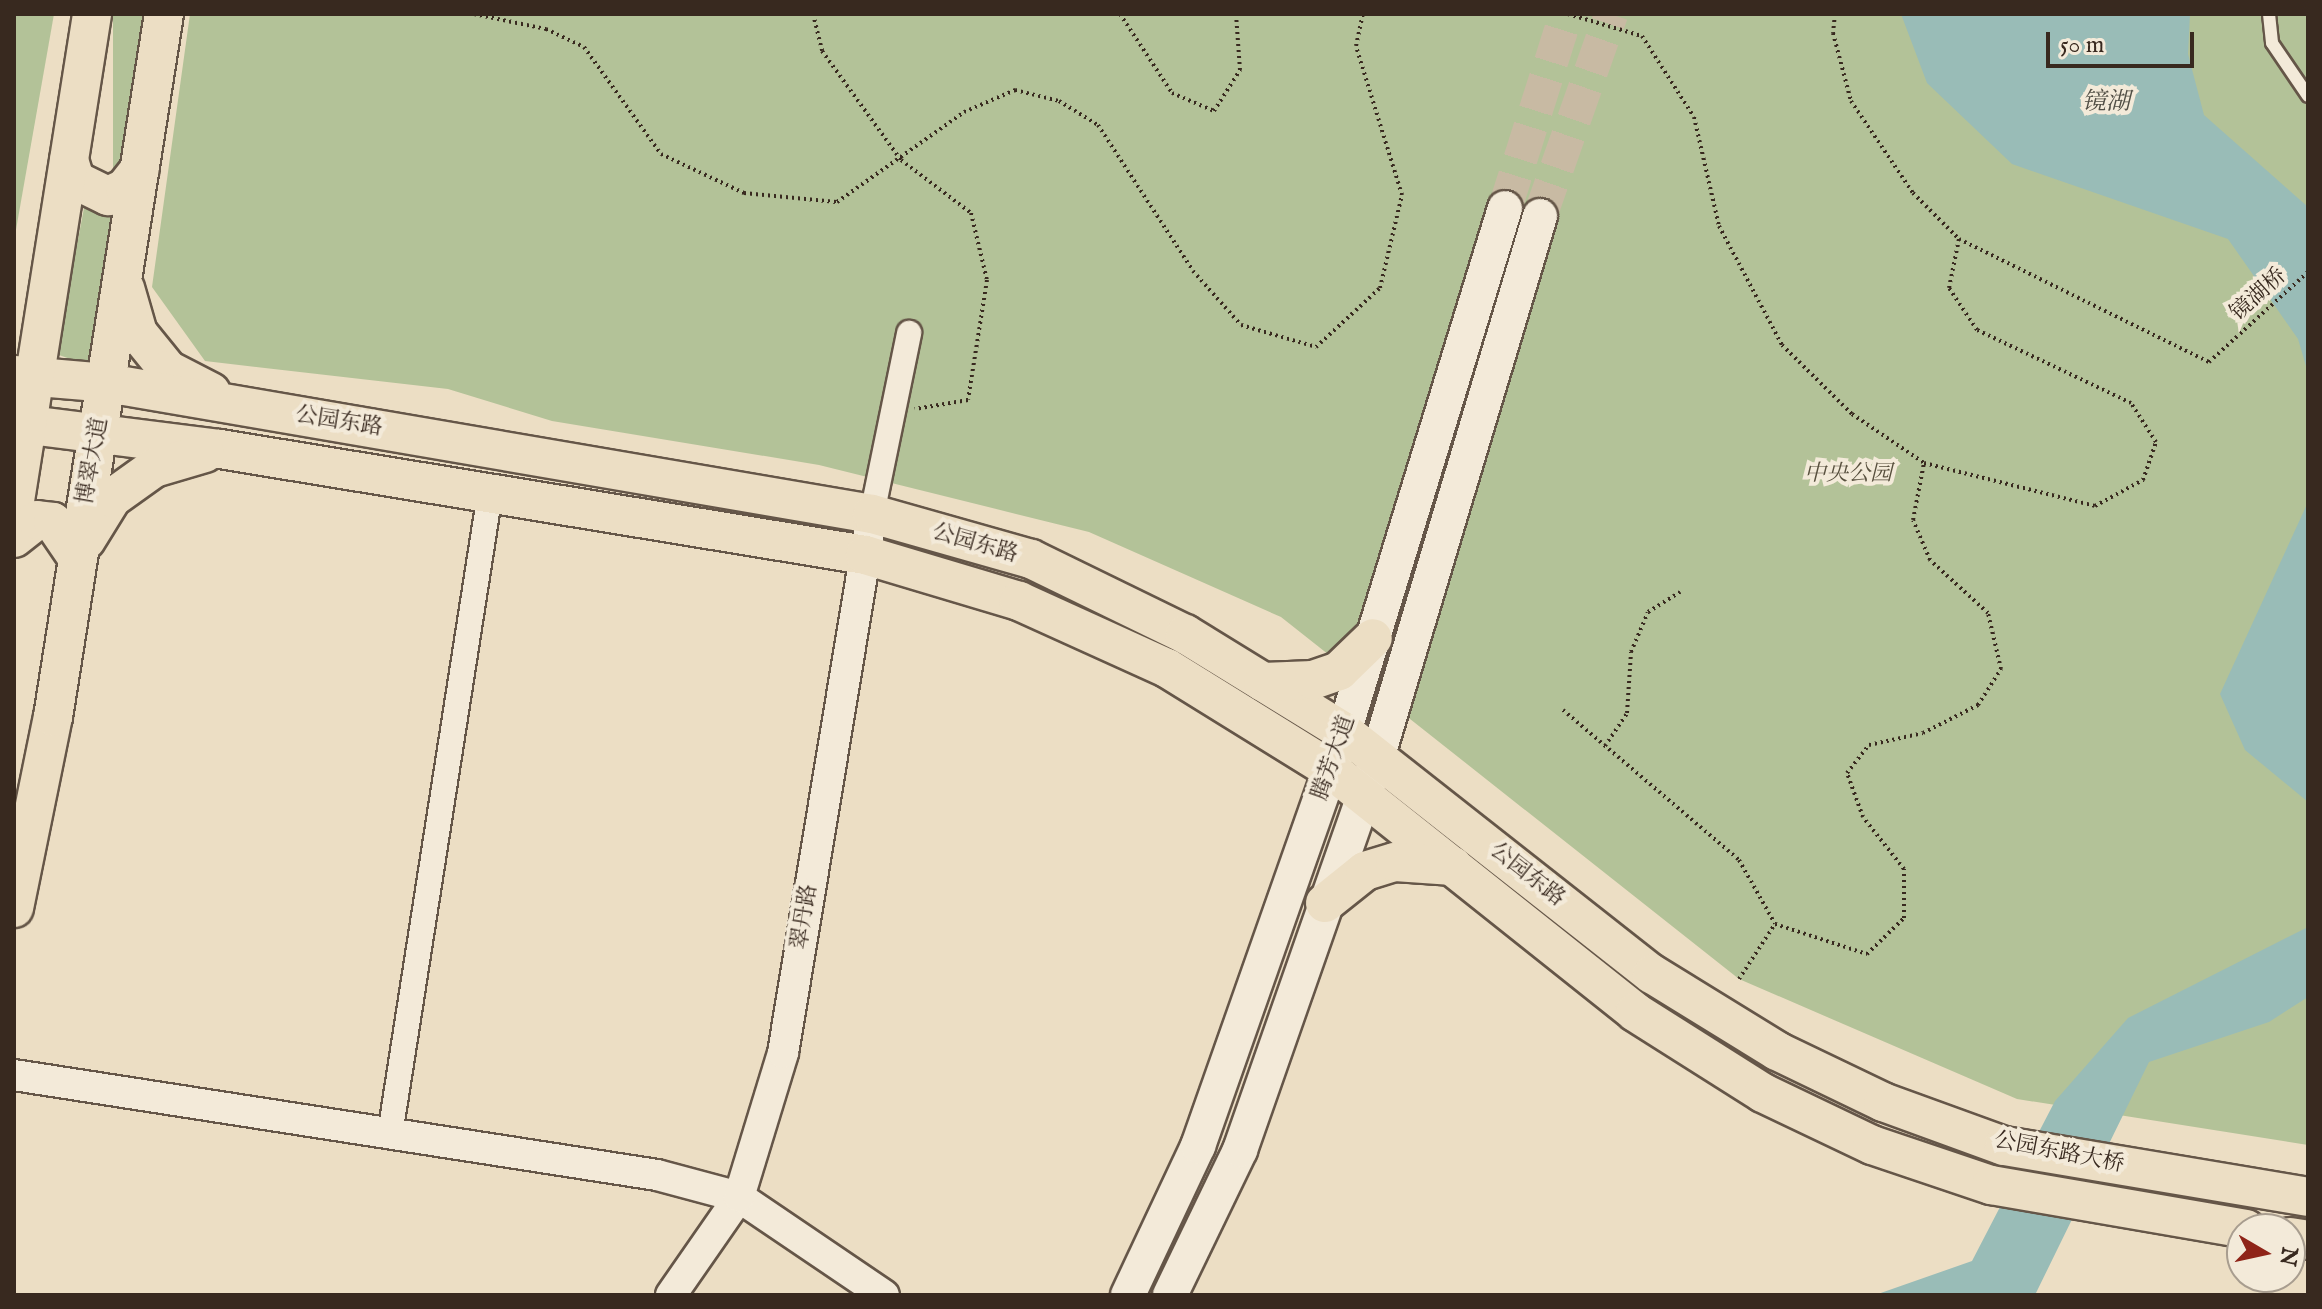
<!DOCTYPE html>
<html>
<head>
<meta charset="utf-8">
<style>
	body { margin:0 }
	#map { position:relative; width:2322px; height:1309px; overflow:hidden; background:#ecdec4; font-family:"IM FELL English","Noto Serif SC",serif }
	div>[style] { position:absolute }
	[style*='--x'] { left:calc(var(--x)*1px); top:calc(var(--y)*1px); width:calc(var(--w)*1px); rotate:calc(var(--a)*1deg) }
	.green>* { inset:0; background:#b3c298; transform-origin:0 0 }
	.water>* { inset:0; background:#99bcb7 }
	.secondary-tunnel>* { height:34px; margin-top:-17px; transform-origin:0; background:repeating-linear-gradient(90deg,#c8baa3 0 34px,transparent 0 51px) }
	.path>* { height:4px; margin-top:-2px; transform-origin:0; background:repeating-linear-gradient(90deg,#38291f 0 2px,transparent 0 6px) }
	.roads { filter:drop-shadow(2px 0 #655648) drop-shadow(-2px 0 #655648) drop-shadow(0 2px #655648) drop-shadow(0 -2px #655648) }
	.service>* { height:12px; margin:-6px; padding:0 6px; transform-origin:6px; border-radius:6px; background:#f3ead9 }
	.minor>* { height:24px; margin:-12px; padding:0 12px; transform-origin:12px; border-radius:12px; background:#f3ead9 }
	.tertiary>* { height:30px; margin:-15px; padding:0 15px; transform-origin:15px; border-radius:15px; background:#f3ead9 }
	.secondary>* { height:34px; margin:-17px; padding:0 17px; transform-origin:17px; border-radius:17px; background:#f3ead9 }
	.primary>* { height:38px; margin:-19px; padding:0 19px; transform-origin:19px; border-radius:19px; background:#ecdec4 }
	span { translate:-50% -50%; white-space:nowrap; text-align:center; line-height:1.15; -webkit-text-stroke:8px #f3ead9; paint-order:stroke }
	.street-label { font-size:22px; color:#38291f }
	.park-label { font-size:22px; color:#574f3d; font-style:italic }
	.water-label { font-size:24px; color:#504e45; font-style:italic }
	.frame { position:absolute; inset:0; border:16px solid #38291f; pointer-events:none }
	.north { position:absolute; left:2226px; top:1213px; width:80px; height:80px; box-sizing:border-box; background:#f3ead9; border:2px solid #a89d8f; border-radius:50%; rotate:99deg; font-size:22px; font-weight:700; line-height:32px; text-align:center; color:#38291f }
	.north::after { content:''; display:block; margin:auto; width:28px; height:36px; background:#8f2418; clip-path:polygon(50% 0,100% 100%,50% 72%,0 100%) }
	.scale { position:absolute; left:2046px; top:32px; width:148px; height:36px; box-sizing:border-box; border:4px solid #38291f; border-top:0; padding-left:10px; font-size:24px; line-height:28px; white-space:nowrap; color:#38291f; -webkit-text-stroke:6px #f3ead9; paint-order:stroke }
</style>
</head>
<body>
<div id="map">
	<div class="green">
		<i style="clip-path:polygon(14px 14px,54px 14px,14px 241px)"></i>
		<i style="left:113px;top:14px;width:31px;height:162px"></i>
		<i style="clip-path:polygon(190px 14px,2308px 14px,2308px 1145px,2017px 1099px,1739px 979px,1281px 617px,1089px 532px,819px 465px,552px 421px,448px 389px,205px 361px,152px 287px)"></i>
		<i style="clip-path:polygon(85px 203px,112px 211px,89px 360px,82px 363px,56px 354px)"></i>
	</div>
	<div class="water">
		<i style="clip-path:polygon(1901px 14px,2190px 14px,2188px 54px,2204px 115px,2308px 207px,2308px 373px,2298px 339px,2228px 239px,2012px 164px,1927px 83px)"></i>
		<i style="clip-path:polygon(2308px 502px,2308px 802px,2245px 750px,2220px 694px)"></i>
		<i style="clip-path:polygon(2308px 927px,2308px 997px,2269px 1022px,2149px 1062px,2035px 1295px,1875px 1295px,1972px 1261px,2055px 1101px,2128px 1018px)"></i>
	</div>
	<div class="secondary-tunnel">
		<i style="--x:1505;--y:208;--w:203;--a:-72.5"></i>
		<i style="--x:1540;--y:216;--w:214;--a:-70.6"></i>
	</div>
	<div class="path">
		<i style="--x:474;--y:14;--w:74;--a:11.8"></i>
		<i style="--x:546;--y:29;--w:42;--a:25.3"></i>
		<i style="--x:584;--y:47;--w:132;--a:54.3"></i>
		<i style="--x:661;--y:154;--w:92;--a:25.2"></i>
		<i style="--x:744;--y:193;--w:93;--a:5.5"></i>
		<i style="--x:837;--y:202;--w:156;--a:-35.3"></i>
		<i style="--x:964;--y:112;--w:56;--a:-23.3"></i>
		<i style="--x:1015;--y:90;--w:45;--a:14"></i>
		<i style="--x:1059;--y:101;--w:46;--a:31.6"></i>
		<i style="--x:1098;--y:125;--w:174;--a:56.9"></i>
		<i style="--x:1193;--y:271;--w:72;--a:48.4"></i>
		<i style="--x:1241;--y:325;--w:78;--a:16.3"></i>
		<i style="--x:1316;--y:347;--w:87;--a:-42.7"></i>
		<i style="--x:1380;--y:288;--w:96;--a:-76.7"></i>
		<i style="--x:1402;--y:195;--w:156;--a:-107.2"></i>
		<i style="--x:1356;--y:46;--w:33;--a:-78"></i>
		<i style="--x:813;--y:14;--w:38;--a:76"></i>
		<i style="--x:822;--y:51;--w:135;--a:54.1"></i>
		<i style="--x:901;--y:160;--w:88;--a:37.1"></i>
		<i style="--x:971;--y:213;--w:69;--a:76.6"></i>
		<i style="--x:987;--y:280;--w:121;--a:99"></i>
		<i style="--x:968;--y:400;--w:54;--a:170.4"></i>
		<i style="--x:1120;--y:14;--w:95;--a:56.6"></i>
		<i style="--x:1172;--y:93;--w:46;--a:23.2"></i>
		<i style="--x:1214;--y:111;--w:49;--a:-57.6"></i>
		<i style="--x:1240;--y:70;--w:56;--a:-94.1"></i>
		<i style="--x:1568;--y:14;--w:77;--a:16.6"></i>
		<i style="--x:1642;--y:36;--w:96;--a:57.3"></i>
		<i style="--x:1694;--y:117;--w:112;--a:77.1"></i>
		<i style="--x:1719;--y:226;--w:135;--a:62.1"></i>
		<i style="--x:1782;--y:345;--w:98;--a:44.6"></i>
		<i style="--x:1852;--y:414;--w:87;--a:34.2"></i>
		<i style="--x:1924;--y:463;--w:176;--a:14.1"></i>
		<i style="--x:2095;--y:506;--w:55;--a:-28.4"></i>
		<i style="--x:2143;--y:480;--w:40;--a:-71.1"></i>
		<i style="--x:2156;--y:442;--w:46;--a:-122.7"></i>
		<i style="--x:2131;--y:403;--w:170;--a:-154.6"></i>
		<i style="--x:1977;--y:330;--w:50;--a:-123.7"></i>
		<i style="--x:1949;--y:288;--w:50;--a:-78.5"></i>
		<i style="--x:1835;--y:14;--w:19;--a:96"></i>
		<i style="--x:1833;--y:33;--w:70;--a:75.2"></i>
		<i style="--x:1851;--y:101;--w:111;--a:56"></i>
		<i style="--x:1913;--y:193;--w:65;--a:45"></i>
		<i style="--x:1959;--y:239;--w:279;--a:26.2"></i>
		<i style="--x:2209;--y:362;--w:134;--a:-42.3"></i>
		<i style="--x:1563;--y:710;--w:231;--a:40.4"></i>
		<i style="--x:1739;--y:860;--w:73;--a:60.6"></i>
		<i style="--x:1775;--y:924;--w:97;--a:18.1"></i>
		<i style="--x:1867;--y:954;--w:52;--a:-44.2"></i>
		<i style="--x:1904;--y:918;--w:49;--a:-90"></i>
		<i style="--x:1904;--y:869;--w:66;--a:-128.3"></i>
		<i style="--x:1863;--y:817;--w:47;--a:-110"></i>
		<i style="--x:1847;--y:773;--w:36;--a:-52"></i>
		<i style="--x:1869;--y:745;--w:55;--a:-12.5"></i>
		<i style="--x:1923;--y:733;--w:62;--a:-27"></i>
		<i style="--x:1978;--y:705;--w:43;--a:-57.4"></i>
		<i style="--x:2001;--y:669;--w:57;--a:-103.1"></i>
		<i style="--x:1988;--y:613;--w:79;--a:-137.6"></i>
		<i style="--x:1930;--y:560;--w:43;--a:-113"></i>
		<i style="--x:1913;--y:520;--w:58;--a:-79.1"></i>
		<i style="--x:1605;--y:746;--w:40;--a:-56"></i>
		<i style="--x:1627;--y:713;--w:61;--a:-86.2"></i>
		<i style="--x:1631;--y:652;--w:43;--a:-67"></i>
		<i style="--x:1648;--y:612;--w:38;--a:-32"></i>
		<i style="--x:1739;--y:979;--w:66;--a:-56.8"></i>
	</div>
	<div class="roads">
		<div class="service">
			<i style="--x:2269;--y:14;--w:29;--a:84"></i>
			<i style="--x:2272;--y:43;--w:64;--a:55.8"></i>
		</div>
		<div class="minor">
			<i style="--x:872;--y:514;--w:185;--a:-78.4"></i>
			<i style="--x:390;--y:1134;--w:649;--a:-81.13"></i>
		</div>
		<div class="tertiary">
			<i style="--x:14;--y:1075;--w:651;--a:8.84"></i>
			<i style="--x:657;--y:1175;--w:85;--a:15"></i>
			<i style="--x:739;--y:1197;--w:175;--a:34.1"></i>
			<i style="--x:671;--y:1295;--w:119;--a:-55.2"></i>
			<i style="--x:739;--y:1197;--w:151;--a:-73"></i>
			<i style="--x:783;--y:1053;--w:546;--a:-80.62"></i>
		</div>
		<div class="secondary">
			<i style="--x:1128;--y:1295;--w:165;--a:-64.8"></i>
			<i style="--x:1198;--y:1146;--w:439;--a:-70.6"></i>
			<i style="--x:1344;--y:732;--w:548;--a:-72.92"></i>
			<i style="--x:1170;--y:1295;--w:161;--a:-64.2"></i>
			<i style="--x:1240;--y:1150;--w:415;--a:-70.7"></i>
			<i style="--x:1377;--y:758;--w:566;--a:-73.26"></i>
		</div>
		<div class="primary">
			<i style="--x:69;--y:160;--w:21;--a:73"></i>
			<i style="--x:75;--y:180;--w:37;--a:26"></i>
			<i style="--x:108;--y:196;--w:19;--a:-25"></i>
			<i style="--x:125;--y:188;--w:24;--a:-52"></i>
			<i style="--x:125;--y:288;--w:47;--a:73.9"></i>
			<i style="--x:138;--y:333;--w:48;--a:51"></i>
			<i style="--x:168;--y:370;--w:48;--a:27.1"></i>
			<i style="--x:14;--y:375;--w:93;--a:4.9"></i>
			<i style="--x:107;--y:383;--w:776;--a:9.72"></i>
			<i style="--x:872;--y:514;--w:165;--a:15.8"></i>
			<i style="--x:1031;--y:559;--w:171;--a:26"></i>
			<i style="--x:1185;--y:634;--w:187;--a:31.6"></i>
			<i style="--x:1344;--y:732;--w:392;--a:38.2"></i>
			<i style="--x:1652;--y:974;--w:147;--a:31.6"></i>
			<i style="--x:1777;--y:1051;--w:118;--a:25.7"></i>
			<i style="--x:1883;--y:1102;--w:129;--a:20"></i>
			<i style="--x:2004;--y:1146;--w:308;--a:9.5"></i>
			<i style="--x:14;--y:423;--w:208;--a:7.2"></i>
			<i style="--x:220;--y:449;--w:654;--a:9.33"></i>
			<i style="--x:865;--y:555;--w:161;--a:16.6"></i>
			<i style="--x:1019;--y:601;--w:162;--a:24.4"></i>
			<i style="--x:1167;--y:668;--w:192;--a:31.8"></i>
			<i style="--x:1330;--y:769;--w:390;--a:38.5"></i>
			<i style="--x:1635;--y:1012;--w:151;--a:32.3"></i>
			<i style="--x:1763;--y:1093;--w:121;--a:25.5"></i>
			<i style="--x:1872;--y:1145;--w:126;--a:18.6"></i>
			<i style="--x:1991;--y:1185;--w:259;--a:9.8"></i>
			<i style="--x:14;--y:507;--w:499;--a:-81"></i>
			<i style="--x:14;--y:538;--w:29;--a:-38"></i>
			<i style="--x:37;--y:520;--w:16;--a:7"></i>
			<i style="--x:53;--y:522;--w:41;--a:55.9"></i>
			<i style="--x:86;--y:540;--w:49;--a:-58.2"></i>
			<i style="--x:112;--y:498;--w:52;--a:-35.5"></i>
			<i style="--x:154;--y:468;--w:53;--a:-16.4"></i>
			<i style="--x:1263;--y:682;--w:50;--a:-2.3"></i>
			<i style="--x:1313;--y:680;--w:28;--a:-19"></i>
			<i style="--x:1339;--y:671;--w:47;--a:-44.1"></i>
			<i style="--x:1325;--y:903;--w:51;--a:-38.7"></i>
			<i style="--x:1365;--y:871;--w:31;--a:-17"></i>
			<i style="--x:1395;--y:862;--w:58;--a:3.9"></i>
			<i style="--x:14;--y:908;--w:195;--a:-78.5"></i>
			<i style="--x:53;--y:717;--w:712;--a:-81.03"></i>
			<i style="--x:2290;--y:1237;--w:18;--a:9"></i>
		</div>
	</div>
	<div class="street-label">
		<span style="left:2259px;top:295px;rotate:-42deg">镜湖桥</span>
		<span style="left:339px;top:422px;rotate:9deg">公园东路</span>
		<span style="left:93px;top:461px;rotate:-80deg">博翠大道</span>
		<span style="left:975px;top:544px;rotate:16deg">公园东路</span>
		<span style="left:1334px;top:758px;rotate:-71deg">腾芳大道</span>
		<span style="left:1527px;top:875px;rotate:38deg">公园东路</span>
		<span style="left:805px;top:917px;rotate:-81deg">翠丹路</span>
		<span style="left:2059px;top:1153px;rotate:11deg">公园东路大桥</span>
	</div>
	<div class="park-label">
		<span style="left:1848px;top:475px">中央公园</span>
	</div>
	<div class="water-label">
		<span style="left:2106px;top:103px">镜湖</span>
	</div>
	<div class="frame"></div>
	<div class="north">N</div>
	<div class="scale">50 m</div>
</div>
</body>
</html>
